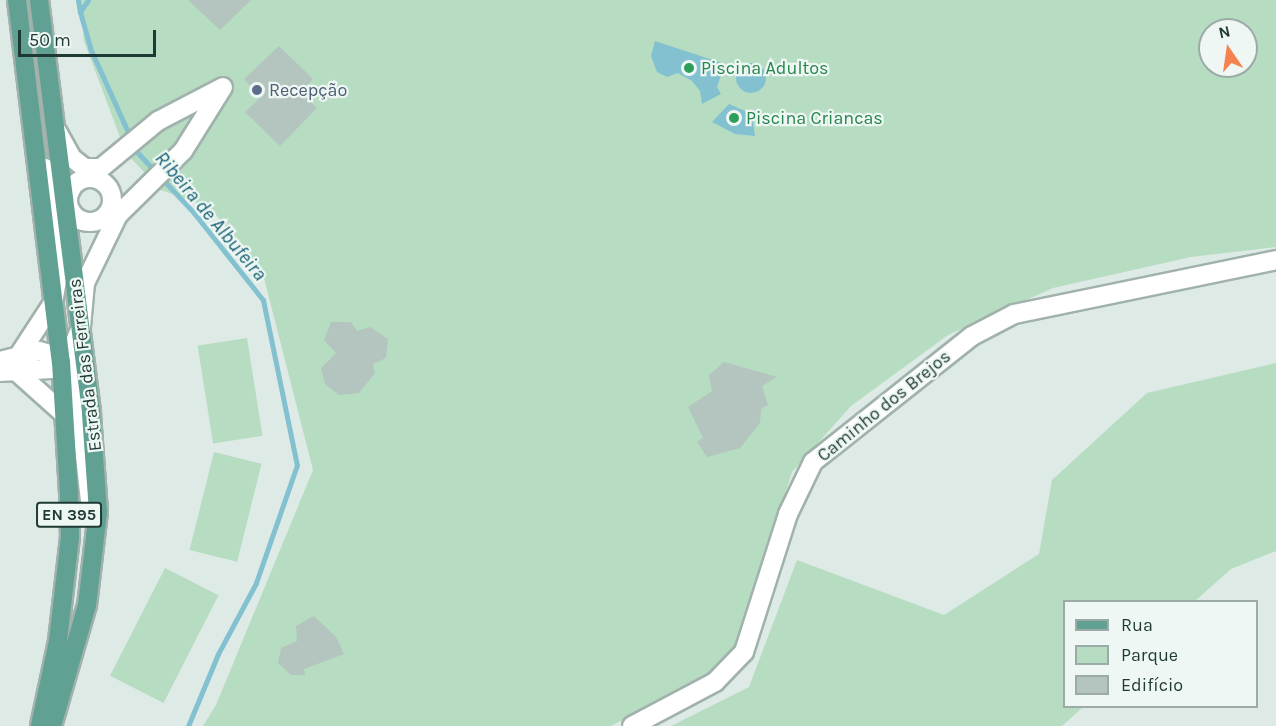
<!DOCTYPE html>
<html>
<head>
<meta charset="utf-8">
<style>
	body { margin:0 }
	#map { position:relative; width:1276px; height:726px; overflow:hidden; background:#deeae5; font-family:Karla,sans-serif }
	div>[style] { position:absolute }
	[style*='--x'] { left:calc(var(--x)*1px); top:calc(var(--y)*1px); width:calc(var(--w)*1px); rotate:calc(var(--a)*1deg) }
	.green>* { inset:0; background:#b6dcc2; transform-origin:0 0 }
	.water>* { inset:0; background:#83c1d1 }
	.round { border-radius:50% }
	.stream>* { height:5px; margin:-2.5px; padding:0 2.5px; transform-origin:2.5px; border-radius:2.5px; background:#83c1d1 }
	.building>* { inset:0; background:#b3c5be }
	.roads { filter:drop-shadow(2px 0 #a1b2ac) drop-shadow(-2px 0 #a1b2ac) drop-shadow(0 2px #a1b2ac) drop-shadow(0 -2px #a1b2ac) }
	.minor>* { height:18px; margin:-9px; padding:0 9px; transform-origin:9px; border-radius:9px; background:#fff }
	.minor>.ring { margin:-9px; padding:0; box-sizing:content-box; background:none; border:18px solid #fff; border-radius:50% }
	.major>* { height:18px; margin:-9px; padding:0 9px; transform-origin:9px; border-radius:9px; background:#61a194 }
	.dots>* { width:16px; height:16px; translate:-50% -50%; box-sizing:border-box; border:3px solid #eef7f3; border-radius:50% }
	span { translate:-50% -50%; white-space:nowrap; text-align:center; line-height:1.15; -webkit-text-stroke:4.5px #eef7f3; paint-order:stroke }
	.shield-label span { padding:2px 4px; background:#eef7f3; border:2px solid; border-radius:4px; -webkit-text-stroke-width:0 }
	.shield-label { font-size:16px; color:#1f3a34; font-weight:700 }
	.leisure-label { font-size:18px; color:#27864d }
	.left { translate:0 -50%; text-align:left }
	.service-label { font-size:18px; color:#4e5e75 }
	.street-label { font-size:18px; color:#1f3a34 }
	.water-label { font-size:20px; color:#186276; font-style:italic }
	.legend { position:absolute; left:1063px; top:600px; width:195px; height:108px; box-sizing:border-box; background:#eef7f3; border:2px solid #9baba7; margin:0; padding:8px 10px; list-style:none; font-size:18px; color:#1f3a34 }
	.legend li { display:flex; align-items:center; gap:12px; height:30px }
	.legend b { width:30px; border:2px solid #9baba7 }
	.north { position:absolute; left:1198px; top:18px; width:60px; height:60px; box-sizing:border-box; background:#eef7f3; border:2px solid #9baba7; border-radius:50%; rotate:347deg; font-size:16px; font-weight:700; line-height:24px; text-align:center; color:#1f3a34 }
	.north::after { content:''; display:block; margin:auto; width:21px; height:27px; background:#f58250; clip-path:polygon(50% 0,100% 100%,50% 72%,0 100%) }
	.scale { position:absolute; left:18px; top:30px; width:138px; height:27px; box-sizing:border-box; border:3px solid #1f3a34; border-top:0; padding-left:8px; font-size:18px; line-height:21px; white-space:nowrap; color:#1f3a34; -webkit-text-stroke:4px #eef7f3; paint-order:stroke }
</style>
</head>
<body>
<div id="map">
	<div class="green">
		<i style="clip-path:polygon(evenodd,81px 0,1276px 0,1276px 247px,1191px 257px,1053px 288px,948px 335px,851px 406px,792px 472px,737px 643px,710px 673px,611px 726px,203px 726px,216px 705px,313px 470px,264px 278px,211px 208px,161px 190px,126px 153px,84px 41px,81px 0,1210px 30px,1246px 30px,1246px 66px,1210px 66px,1210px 30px)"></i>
		<i style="left:247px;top:338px;width:99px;height:50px;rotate:81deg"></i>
		<i style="clip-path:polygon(1276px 363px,1276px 551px,1231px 569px,1195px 601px,1064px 602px,1064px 706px,1083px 707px,1062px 726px,671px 726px,749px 687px,797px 560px,944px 615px,1039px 554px,1052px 480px,1147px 393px)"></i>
		<i style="left:214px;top:452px;width:49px;height:101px;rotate:14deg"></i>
		<i style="left:165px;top:568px;width:60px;height:121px;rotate:27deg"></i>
	</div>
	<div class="water">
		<i style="clip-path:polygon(655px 41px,725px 64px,717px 87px,721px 94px,702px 104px,700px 91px,692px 81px,678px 73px,667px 77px,657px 72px,651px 56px)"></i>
		<i class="round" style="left:736px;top:63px;width:30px;height:30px"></i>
		<i style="clip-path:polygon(729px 104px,752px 114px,755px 136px,735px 134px,712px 122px)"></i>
	</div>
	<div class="stream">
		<i style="--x:78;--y:0;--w:12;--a:81"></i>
		<i style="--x:88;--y:0;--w:14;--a:124"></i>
		<i style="--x:80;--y:12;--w:37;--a:74"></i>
		<i style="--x:90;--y:48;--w:114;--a:65.7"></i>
		<i style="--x:137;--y:152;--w:83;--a:46.9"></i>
		<i style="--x:194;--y:213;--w:111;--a:51.6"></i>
		<i style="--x:263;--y:300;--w:168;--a:78.4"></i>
		<i style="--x:297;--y:465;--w:125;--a:109.2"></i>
		<i style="--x:256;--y:583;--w:81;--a:118.2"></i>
		<i style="--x:218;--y:654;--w:78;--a:112.6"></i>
	</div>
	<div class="building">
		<i style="clip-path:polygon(188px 0,251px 0,220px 30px)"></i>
		<i style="clip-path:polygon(279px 46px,313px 79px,301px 92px,317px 108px,280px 146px,245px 112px,261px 97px,244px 79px)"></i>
		<i style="clip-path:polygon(331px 322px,351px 322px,357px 331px,370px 327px,388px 339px,386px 358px,373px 364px,375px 373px,359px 393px,339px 395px,325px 384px,321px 368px,336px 353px,324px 340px)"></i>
		<i style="clip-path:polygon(724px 362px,777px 377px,762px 386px,768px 405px,761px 409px,760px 423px,740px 448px,707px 457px,697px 442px,703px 438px,688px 407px,712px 391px,709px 375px)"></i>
		<i style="clip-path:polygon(314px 616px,336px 637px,344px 654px,304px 669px,305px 675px,291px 675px,278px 663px,281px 648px,297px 641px,296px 626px)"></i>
	</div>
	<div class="roads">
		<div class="minor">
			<i style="--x:57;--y:131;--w:31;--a:61"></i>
			<i style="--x:72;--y:158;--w:16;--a:38"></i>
			<i style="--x:85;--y:168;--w:16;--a:0"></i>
			<i style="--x:101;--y:168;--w:74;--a:-39.5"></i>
			<i style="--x:158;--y:121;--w:73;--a:-27.6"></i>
			<i style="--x:45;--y:168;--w:44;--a:72.8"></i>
			<i style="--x:58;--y:210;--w:27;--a:24"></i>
			<i class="ring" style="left:68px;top:178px;width:26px;height:26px"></i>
			<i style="--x:21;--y:352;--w:59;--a:-56.9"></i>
			<i style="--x:53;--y:303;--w:34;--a:-80"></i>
			<i style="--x:59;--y:270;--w:49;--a:-94.7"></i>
			<i style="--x:55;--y:221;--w:37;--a:-63"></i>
			<i style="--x:0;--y:361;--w:40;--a:-14.4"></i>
			<i style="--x:39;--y:351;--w:16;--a:15"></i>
			<i style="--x:54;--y:355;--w:19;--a:43"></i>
			<i style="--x:68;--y:368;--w:28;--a:69"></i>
			<i style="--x:78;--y:394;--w:116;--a:83.6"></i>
			<i style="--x:0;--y:372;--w:51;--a:-3.4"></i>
			<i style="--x:51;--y:369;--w:20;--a:-30"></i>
			<i style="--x:68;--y:359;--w:35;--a:-68"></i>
			<i style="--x:81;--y:327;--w:44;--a:-84.8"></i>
			<i style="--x:85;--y:283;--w:76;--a:-64.1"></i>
			<i style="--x:118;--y:215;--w:91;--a:-44.6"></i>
			<i style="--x:183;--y:151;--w:75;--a:-58"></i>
			<i style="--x:17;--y:372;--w:63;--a:41.8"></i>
			<i style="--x:632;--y:726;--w:94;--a:-27.9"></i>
			<i style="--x:715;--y:682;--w:42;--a:-46"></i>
			<i style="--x:744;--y:652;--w:145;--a:-72.3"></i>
			<i style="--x:788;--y:514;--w:58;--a:-64.3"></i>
			<i style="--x:813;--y:462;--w:203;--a:-38.4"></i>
			<i style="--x:972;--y:336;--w:47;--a:-27.6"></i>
			<i style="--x:1014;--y:314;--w:268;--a:-11.6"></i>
		</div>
		<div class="major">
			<i style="--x:17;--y:0;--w:365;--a:83.1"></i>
			<i style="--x:61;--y:362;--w:132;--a:86.5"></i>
			<i style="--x:69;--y:494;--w:43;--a:88.7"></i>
			<i style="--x:70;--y:537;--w:105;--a:96.6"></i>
			<i style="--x:58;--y:641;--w:87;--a:102"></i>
			<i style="--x:39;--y:0;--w:417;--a:82.8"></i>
			<i style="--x:91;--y:414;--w:98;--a:85.9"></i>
			<i style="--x:98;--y:512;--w:94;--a:96.7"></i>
			<i style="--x:87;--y:605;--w:126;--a:106.1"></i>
		</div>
	</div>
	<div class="dots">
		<i style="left:689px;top:68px;background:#2e9e5b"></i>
		<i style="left:257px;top:90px;background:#5c6f8a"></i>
		<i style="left:734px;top:118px;background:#2e9e5b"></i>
	</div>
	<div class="shield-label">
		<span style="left:69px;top:515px">EN 395</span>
	</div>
	<div class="leisure-label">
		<span class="left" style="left:701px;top:68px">Piscina Adultos</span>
		<span class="left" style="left:746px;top:118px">Piscina Criancas</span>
	</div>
	<div class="service-label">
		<span class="left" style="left:269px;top:90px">Recepção</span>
	</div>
	<div class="street-label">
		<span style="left:85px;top:365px;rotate:-97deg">Estrada das Ferreiras</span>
		<span style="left:884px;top:406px;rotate:-39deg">Caminho dos Brejos</span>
	</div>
	<div class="water-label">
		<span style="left:211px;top:216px;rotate:50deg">Ribeira de Albufeira</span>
	</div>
	<ul class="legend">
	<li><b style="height:8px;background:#61a194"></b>Rua</li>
	<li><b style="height:16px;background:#b6dcc2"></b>Parque</li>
	<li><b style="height:16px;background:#b3c5be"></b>Edifício</li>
	</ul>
	<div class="north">N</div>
	<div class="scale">50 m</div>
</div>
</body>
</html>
